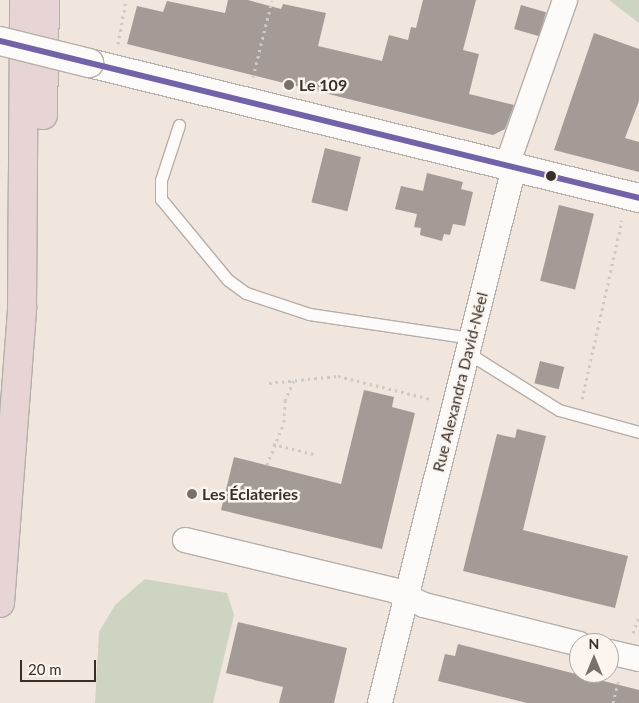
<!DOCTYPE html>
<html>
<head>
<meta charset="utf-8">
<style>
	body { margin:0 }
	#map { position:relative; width:639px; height:703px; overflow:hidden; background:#f0e6de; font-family:Lato,sans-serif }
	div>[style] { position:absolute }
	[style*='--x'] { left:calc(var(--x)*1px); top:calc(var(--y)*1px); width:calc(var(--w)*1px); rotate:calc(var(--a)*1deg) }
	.green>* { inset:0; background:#ced4c2 }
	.building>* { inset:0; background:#a49b96; transform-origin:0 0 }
	.path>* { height:3px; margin-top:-1.5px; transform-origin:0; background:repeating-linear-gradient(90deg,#ccc9c6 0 2.5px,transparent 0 6.5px) }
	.roads { filter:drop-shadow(1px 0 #b6aea8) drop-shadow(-1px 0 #b6aea8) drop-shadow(0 1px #b6aea8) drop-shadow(0 -1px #b6aea8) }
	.service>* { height:11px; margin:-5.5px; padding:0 5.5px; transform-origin:5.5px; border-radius:5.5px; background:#fdfbfa }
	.minor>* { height:24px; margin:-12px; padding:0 12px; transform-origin:12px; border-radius:12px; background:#fdfbfa }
	.tertiary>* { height:28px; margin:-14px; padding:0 14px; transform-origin:14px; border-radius:14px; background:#fdfbfa }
	.motorway>* { height:28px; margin:-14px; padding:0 14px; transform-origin:14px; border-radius:14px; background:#e7d5d6 }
	.bridges { filter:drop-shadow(1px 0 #b6aea8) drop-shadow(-1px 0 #b6aea8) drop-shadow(0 1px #b6aea8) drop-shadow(0 -1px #b6aea8) }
	.tertiary-bridge>* { height:28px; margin:-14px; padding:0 14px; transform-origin:14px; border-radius:14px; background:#fdfbfa }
	.bus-1>* { height:6px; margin:-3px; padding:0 3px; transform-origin:3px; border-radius:3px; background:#7263a9 }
	.dots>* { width:14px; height:14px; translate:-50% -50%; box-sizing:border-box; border:2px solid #fcf4ee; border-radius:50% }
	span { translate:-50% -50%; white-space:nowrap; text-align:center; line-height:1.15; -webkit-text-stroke:5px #fcf4ee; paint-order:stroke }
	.poi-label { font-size:16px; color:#37302a; font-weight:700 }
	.left { translate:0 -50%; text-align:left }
	.street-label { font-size:16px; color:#37302a }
	.north { position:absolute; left:569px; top:633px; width:50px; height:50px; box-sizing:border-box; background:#fcf4ee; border:1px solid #ada6a0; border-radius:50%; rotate:0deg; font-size:14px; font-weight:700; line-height:20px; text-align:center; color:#37302a }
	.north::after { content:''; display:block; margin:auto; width:18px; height:22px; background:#787069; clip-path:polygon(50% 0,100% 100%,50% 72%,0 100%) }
	.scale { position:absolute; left:20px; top:660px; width:76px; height:22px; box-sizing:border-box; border:2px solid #37302a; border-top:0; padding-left:6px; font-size:15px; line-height:18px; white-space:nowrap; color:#37302a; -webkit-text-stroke:4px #fcf4ee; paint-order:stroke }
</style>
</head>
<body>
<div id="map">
	<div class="green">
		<i style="clip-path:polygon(609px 0,639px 0,639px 23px)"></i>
		<i style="clip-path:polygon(145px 579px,227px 593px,234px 615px,213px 703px,95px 703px,99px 632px,115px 605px)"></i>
	</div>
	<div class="building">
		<i style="clip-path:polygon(228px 0,248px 0,281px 9px,283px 4px,326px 13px,318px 46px,382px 61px,389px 35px,408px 40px,411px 27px,416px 28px,423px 0,476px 0,463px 50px,479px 54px,469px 94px,514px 105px,505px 129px,493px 135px,127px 44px,137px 6px,163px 12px,167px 1px,225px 13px)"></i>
		<i style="left:521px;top:5px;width:26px;height:25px;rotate:16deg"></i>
		<i style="clip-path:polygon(594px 33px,639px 49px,639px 101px,625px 138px,639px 142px,639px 172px,554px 150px)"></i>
		<i style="left:325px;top:148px;width:37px;height:56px;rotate:14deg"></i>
		<i style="clip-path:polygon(427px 173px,463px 182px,461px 189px,473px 192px,465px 226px,453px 224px,450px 235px,444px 234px,442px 241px,420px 235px,421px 228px,414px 227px,417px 214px,395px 209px,401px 186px,423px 191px)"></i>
		<i style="left:559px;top:205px;width:36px;height:78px;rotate:14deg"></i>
		<i style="left:540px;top:361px;width:25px;height:23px;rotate:14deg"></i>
		<i style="clip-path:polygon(364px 390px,394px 397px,392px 407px,415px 413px,382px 549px,221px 510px,234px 457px,341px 484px)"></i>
		<i style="clip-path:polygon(517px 429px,546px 436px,523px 530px,628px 556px,615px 608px,463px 571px,497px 434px,515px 438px)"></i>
		<i style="clip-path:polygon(238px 622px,347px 648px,334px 703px,279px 703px,283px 687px,226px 673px)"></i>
		<i style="clip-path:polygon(458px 644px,639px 690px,639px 703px,527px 703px,438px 681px,445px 654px,455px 656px)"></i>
	</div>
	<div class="path">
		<i style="--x:118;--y:44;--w:45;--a:-79.7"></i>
		<i style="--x:253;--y:77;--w:79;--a:-76.1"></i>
		<i style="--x:269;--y:383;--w:69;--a:-5.8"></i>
		<i style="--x:338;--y:376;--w:95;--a:14"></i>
		<i style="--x:582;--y:399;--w:183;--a:-77.4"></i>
		<i style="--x:273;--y:444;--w:45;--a:14"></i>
		<i style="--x:267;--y:465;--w:46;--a:-68.4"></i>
		<i style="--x:284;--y:422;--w:21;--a:-87"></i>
		<i style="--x:285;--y:401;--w:23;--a:-67"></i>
		<i style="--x:633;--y:633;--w:17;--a:-69"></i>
		<i style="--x:613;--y:703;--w:25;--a:-76"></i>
	</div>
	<div class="roads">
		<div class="service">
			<i style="--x:179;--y:125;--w:58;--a:108.1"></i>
			<i style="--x:161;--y:180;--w:19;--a:90"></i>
			<i style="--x:161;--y:199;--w:105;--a:50.4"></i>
			<i style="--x:228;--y:280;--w:22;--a:36"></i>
			<i style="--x:246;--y:293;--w:66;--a:18.4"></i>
			<i style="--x:309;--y:314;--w:165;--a:8.4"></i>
			<i style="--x:468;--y:353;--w:107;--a:32.1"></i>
			<i style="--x:559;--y:410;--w:83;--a:15.4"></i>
		</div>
		<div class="minor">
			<i style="--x:507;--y:165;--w:175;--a:-70.6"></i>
			<i style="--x:185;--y:540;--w:214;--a:13.5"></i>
			<i style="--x:393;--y:590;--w:34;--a:26"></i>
			<i style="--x:424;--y:605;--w:160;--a:14.1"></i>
			<i style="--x:609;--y:652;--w:31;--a:13"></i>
			<i style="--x:380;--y:703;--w:552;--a:-75.96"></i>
		</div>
		<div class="tertiary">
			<i style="--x:89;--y:63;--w:566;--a:13.79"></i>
		</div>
		<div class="motorway">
			<i style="--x:43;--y:115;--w:115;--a:-89"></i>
			<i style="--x:0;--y:603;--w:297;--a:-85.7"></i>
			<i style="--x:22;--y:307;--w:307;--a:-89.6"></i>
		</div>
	</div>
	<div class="bridges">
		<div class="tertiary-bridge">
			<i style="--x:0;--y:41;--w:92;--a:13.9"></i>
		</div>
	</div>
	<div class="bus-1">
		<i style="--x:0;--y:41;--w:658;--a:13.8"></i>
	</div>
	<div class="dots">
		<i style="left:289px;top:85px;background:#787069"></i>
		<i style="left:551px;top:176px;background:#37302a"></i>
		<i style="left:192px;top:494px;background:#787069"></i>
	</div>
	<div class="poi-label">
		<span class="left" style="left:299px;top:85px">Le 109</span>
		<span class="left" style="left:202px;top:494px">Les Éclateries</span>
	</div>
	<div class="street-label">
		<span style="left:460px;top:382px;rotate:-76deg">Rue Alexandra David-Néel</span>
	</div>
	<div class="north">N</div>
	<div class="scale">20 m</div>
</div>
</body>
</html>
